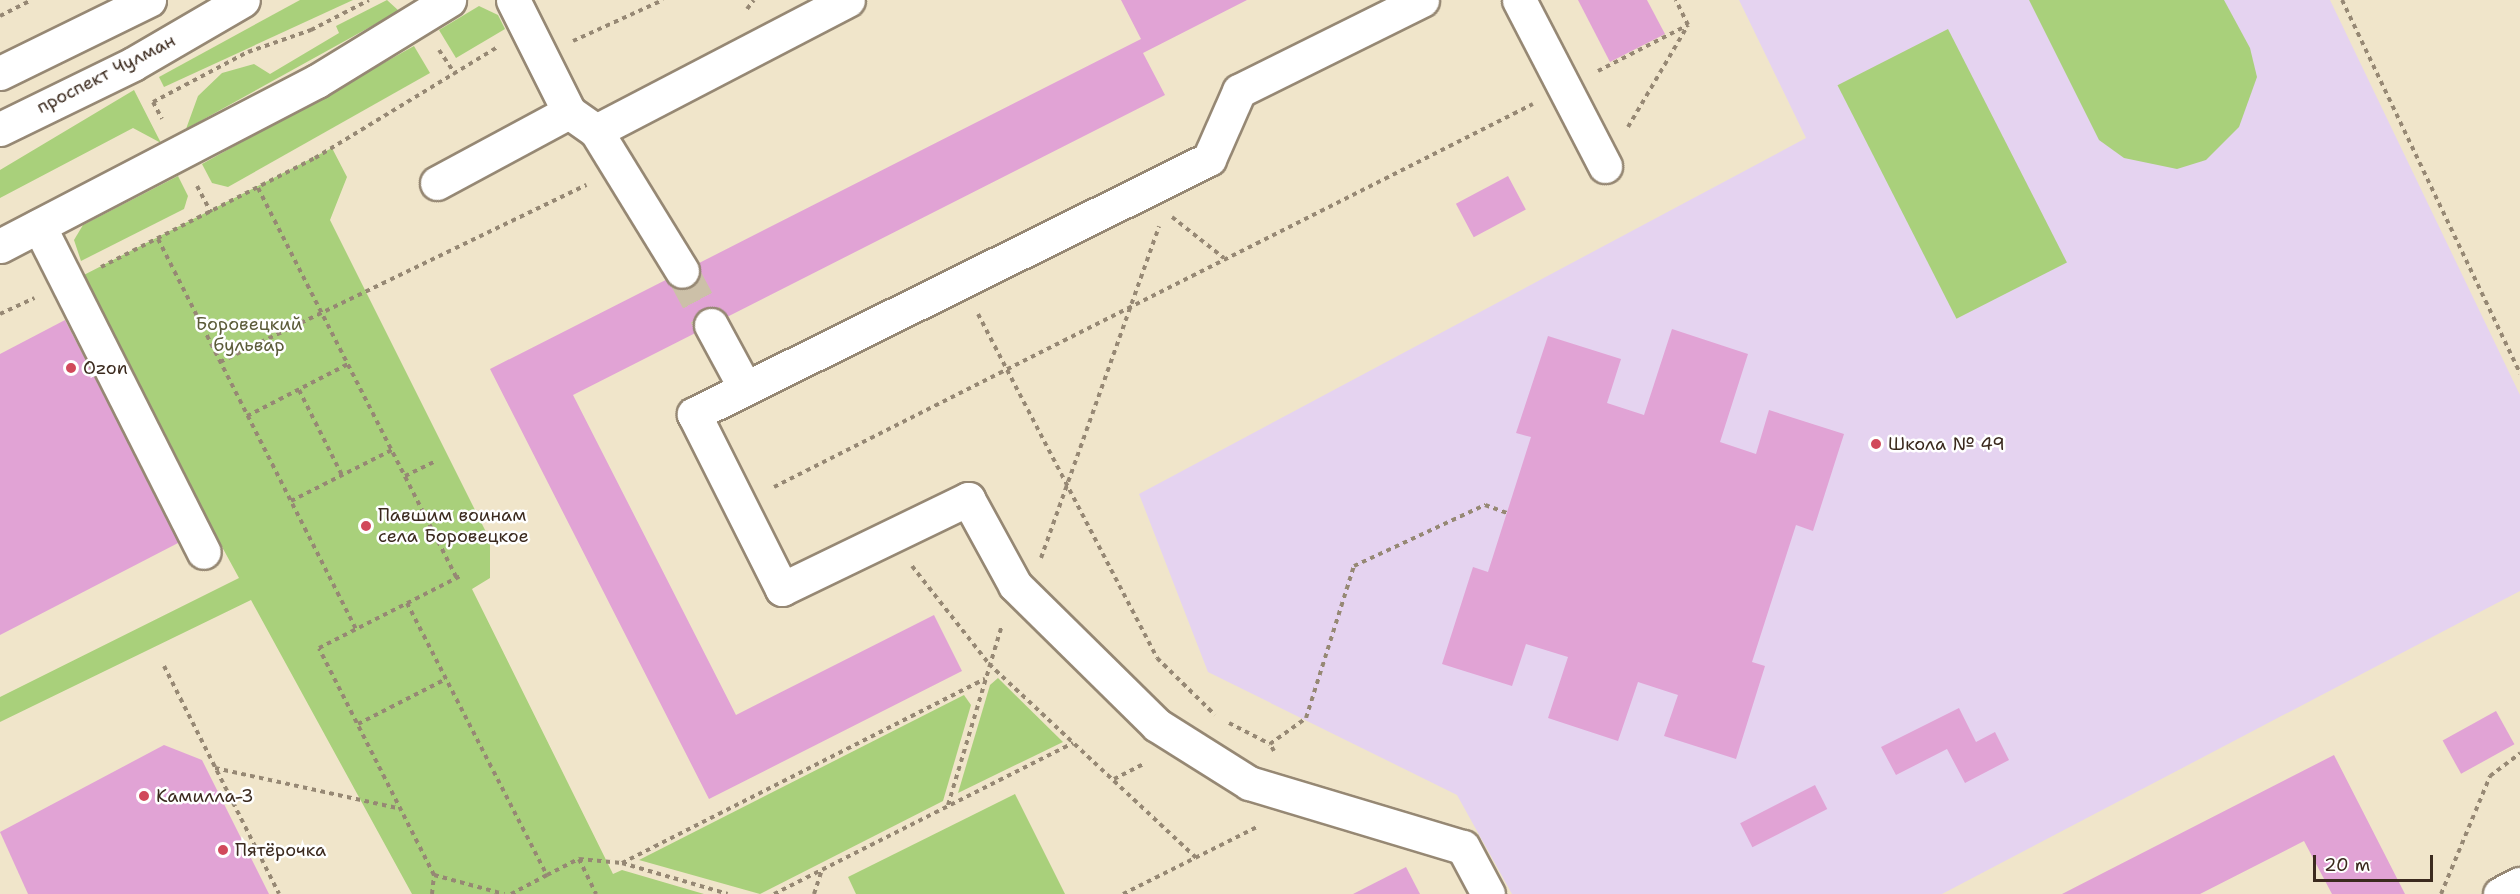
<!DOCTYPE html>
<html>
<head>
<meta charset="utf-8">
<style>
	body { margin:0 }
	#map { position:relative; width:2520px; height:894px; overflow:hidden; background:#f0e5ca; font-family:"Shantell Sans",sans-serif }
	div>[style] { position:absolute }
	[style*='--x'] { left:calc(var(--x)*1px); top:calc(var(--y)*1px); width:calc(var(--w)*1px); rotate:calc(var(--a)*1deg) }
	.built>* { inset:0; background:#e5d3f0 }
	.green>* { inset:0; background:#a9d07b; transform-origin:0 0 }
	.building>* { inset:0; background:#e1a3d5; transform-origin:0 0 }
	.minor-tunnel>* { height:33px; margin-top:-16.5px; transform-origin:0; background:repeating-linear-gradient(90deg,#ccc0a8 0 33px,transparent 0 49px) }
	.path>* { height:4px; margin-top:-2px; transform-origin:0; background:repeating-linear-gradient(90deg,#968874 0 4.5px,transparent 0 9px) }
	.roads { filter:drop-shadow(2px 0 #968874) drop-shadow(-2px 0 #968874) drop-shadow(0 2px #968874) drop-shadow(0 -2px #968874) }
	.minor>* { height:33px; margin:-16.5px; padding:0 16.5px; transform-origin:16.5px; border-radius:16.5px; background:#fff }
	.major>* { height:33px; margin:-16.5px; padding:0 16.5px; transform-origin:16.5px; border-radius:16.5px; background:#fff }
	.dots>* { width:16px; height:16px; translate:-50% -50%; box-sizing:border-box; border:3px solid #fff; border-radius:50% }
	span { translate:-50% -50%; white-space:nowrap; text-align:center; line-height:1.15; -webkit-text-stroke:5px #fff; paint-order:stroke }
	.street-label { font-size:18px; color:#3b2a1e }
	.park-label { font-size:18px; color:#5c5c3a }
	.poi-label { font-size:18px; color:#3b2a1e }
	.left { translate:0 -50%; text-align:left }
	.scale { position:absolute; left:2313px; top:855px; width:120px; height:27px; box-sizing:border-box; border:3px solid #3b2a1e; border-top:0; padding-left:8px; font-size:18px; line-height:21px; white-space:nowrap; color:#3b2a1e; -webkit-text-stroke:4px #fff; paint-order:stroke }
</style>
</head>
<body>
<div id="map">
	<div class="built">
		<i style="clip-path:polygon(1739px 0,2330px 0,2520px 395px,2520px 591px,1942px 894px,1512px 894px,1457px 795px,1208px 672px,1139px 494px,1806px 138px)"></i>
	</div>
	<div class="green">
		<i style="clip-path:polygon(300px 0,353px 0,164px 87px,159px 77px)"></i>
		<i style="clip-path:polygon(387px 0,399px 11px,186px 129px,198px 96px,222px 73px,254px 64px,270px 74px,339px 33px,336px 26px)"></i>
		<i style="clip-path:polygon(2029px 0,2224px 0,2250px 48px,2257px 77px,2239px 127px,2206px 160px,2177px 169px,2124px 158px,2099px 140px)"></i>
		<i style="clip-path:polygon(479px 6px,498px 15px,505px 29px,456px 58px,439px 30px)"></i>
		<i style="left:1948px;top:29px;width:262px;height:124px;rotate:63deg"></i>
		<i style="clip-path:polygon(414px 46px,430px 73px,228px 187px,212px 183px,202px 164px)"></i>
		<i style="clip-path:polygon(134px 90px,161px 143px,133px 128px,0 198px,0 170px)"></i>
		<i style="clip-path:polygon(332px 148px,347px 177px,330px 220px,490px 540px,490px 578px,472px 589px,613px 874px,622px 870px,704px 894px,412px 894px,251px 600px,0 722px,0 697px,239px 578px,76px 279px)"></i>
		<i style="clip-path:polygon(178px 176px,188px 196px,184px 209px,81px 261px,74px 240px,83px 225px)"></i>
		<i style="clip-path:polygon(998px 678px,1063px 742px,958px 793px,990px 685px)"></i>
		<i style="clip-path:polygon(964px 695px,971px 705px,943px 801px,760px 894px,639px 860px)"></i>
		<i style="clip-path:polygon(1015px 794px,1065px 894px,856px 894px,848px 877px)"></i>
	</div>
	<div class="building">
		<i style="clip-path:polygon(1121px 0,1247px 0,1143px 53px,1165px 95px,573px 395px,736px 715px,934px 615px,962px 671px,709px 799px,490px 369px,1141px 39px)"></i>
		<i style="clip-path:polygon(1578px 0,1647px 0,1665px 34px,1610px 62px)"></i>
		<i style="left:1508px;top:176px;width:38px;height:59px;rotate:62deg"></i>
		<i style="clip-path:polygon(65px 320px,180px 542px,0 635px,0 354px)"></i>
		<i style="clip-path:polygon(1672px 329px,1748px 354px,1720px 442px,1756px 454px,1769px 410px,1844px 434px,1813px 531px,1796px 525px,1752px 662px,1765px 666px,1736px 759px,1664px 736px,1678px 695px,1638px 682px,1618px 741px,1548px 718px,1568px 657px,1526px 644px,1512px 686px,1442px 664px,1473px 567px,1488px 572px,1531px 437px,1516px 433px,1548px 336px,1621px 359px,1607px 403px,1644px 415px)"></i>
		<i style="clip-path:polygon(1959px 708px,1976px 742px,1995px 732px,2009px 760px,1965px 783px,1947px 749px,1896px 775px,1881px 747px)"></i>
		<i style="left:2496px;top:711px;width:38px;height:61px;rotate:61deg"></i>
		<i style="clip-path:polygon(164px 745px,202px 760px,269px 894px,28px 894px,0 832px)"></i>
		<i style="clip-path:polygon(2334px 755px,2405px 894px,2332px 894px,2304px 841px,2200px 894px,2062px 894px)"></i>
		<i style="left:1815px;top:785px;width:27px;height:84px;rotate:63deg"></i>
		<i style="clip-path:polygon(1406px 867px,1420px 894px,1353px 894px)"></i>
	</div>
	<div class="minor-tunnel">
		<i style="--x:682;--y:271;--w:61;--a:61.8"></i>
	</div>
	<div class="path">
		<i style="--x:2342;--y:0;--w:414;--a:64.5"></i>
		<i style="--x:747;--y:9;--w:11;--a:-52"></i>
		<i style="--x:0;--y:16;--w:36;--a:-27"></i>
		<i style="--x:573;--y:41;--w:99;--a:-24.5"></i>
		<i style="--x:439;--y:50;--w:29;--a:56"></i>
		<i style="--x:1598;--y:71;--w:101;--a:-27.1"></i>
		<i style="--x:153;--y:102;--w:107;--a:-27.8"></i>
		<i style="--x:248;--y:52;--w:67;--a:-19.2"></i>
		<i style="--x:311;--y:30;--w:65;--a:-27.3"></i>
		<i style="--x:153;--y:102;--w:19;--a:62"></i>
		<i style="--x:1628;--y:127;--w:118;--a:-59.5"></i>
		<i style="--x:1688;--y:25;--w:28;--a:-116"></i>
		<i style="--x:197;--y:186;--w:30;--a:62"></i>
		<i style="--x:258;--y:188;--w:438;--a:63"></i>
		<i style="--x:1172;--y:217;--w:66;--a:38.3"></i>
		<i style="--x:158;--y:239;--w:437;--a:63.1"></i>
		<i style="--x:101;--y:267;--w:240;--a:-27"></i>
		<i style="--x:315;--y:158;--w:212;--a:-31.3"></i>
		<i style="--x:0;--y:314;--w:38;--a:-25"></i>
		<i style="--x:978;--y:314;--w:388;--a:62.5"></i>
		<i style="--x:1157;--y:658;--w:81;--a:44.5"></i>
		<i style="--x:220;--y:362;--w:407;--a:-25.8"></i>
		<i style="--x:299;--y:390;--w:95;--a:63.2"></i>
		<i style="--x:247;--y:416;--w:114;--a:-27.2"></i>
		<i style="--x:405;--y:476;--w:32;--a:-26"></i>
		<i style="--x:774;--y:487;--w:850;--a:-26.78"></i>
		<i style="--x:291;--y:501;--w:113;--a:-26.8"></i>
		<i style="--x:1041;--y:558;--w:352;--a:-70.4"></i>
		<i style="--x:912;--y:566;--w:125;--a:51.8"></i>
		<i style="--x:989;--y:664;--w:284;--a:43.1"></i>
		<i style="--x:407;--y:603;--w:306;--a:62.8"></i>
		<i style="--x:547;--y:875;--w:36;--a:-27"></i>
		<i style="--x:579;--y:859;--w:39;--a:64"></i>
		<i style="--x:164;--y:666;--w:255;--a:63.2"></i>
		<i style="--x:1229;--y:723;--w:46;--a:27.1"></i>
		<i style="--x:358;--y:724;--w:99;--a:-27.1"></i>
		<i style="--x:1274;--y:751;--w:8;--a:-120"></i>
		<i style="--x:1270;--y:744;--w:44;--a:-35.8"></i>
		<i style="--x:1306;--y:718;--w:159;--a:-72.5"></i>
		<i style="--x:1354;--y:566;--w:145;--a:-25"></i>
		<i style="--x:1485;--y:505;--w:23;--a:20"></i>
		<i style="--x:215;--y:768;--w:190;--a:12.4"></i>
		<i style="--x:1114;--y:779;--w:35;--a:-27"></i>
		<i style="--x:948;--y:805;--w:188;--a:-73.3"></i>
		<i style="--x:579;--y:859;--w:43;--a:5.3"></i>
		<i style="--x:622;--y:863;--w:110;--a:16.3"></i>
		<i style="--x:622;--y:863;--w:407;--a:-26.9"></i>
		<i style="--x:434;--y:875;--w:73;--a:15.2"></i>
		<i style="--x:432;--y:894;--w:19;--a:-84"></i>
		<i style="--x:434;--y:875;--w:254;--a:-116.9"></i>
		<i style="--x:319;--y:648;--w:161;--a:-27"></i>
		<i style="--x:511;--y:894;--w:41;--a:-27.8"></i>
		<i style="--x:774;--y:894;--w:335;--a:-26.8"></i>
		<i style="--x:814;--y:894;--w:26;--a:-72"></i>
		<i style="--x:1123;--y:894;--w:152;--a:-26.6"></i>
		<i style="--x:2441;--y:894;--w:128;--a:-67.4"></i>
		<i style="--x:2490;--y:776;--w:38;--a:-37"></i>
	</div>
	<div class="roads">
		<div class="minor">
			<i style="--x:513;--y:0;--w:125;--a:63.4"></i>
			<i style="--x:569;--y:112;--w:33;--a:35"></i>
			<i style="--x:596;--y:131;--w:164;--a:58.4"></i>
			<i style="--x:1422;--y:0;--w:204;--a:153.6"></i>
			<i style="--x:1239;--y:91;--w:74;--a:113.8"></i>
			<i style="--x:1209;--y:159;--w:575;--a:153.66"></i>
			<i style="--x:694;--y:414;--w:196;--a:63.3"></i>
			<i style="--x:782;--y:589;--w:207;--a:-25.8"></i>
			<i style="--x:968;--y:499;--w:98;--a:61.3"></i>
			<i style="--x:1015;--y:585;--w:199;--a:44.6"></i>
			<i style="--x:1157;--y:725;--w:109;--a:32.2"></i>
			<i style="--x:1249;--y:783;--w:223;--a:16.7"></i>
			<i style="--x:1463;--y:847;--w:53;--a:62"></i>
			<i style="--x:1519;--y:0;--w:187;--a:62.6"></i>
			<i style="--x:596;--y:131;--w:284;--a:-27.5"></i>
			<i style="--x:437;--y:183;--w:150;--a:-28.3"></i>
			<i style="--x:39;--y:226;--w:365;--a:63.2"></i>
			<i style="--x:0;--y:246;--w:357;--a:-27.5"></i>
			<i style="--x:317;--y:81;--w:155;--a:-31.5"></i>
			<i style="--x:711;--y:325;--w:72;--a:61.6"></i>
			<i style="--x:2500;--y:894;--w:22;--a:-27"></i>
		</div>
		<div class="major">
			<i style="--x:0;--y:73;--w:166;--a:-26.1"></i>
			<i style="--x:0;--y:129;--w:148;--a:-26"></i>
			<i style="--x:133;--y:64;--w:127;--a:-30.2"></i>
		</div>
	</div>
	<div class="dots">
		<i style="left:71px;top:368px;background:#d1495b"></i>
		<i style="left:1876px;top:444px;background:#d1495b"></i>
		<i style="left:366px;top:526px;background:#d1495b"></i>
		<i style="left:144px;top:796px;background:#d1495b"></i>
		<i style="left:223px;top:850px;background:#d1495b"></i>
	</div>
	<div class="street-label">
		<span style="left:106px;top:74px;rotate:-27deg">проспект Чулман</span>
	</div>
	<div class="park-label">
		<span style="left:249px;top:335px">Боровецкий<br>бульвар</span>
	</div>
	<div class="poi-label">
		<span class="left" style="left:83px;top:368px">Ozon</span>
		<span class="left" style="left:1888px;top:444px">Школа № 49</span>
		<span class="left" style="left:378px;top:526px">Павшим воинам<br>села Боровецкое</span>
		<span class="left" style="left:156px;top:796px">Камилла-3</span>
		<span class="left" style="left:235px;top:850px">Пятёрочка</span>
	</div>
	<div class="scale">20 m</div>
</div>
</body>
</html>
